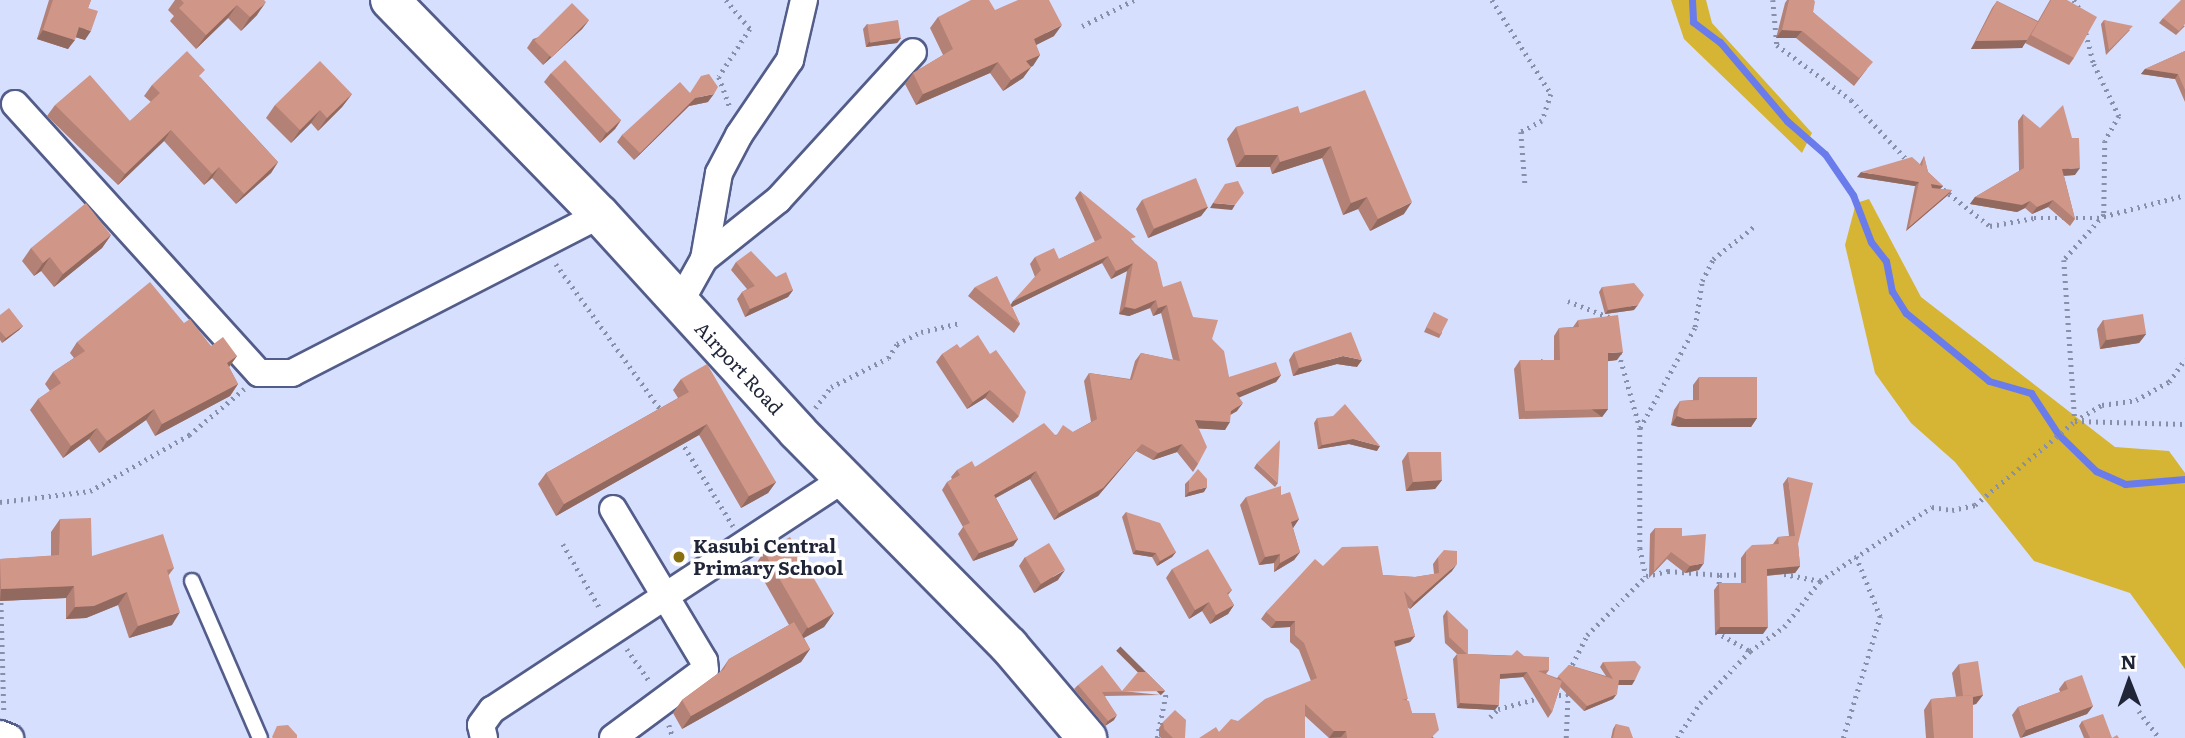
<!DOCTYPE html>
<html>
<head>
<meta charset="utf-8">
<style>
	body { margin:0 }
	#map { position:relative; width:2185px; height:738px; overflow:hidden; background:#d7dfff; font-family:Literata,serif }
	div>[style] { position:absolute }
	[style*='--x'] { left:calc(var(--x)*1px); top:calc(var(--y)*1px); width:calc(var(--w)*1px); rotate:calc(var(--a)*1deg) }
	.green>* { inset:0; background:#d6b434 }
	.stream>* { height:7px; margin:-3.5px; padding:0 3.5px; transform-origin:3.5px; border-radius:3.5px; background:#6a7ceb }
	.path>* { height:4.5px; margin-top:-2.25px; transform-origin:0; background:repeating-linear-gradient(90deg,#888fa9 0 2px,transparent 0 7px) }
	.roads { filter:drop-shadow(2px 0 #535d8a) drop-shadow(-2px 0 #535d8a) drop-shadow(0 2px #535d8a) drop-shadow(0 -2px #535d8a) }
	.lane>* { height:14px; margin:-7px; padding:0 7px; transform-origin:7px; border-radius:7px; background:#fff }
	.street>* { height:26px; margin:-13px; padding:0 13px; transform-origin:13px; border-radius:13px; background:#fff }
	.secondary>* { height:38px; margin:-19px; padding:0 19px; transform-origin:19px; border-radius:19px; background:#fff }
	.wall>* { inset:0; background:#b38175 }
	.shaded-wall>* { inset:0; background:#92695f; transform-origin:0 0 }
	.building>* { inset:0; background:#d09688; transform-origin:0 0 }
	.dots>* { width:19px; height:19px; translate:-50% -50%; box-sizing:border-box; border:4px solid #fff; border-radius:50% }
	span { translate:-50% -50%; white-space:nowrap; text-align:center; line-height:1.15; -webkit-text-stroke:7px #fff; paint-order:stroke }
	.street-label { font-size:19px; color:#212538 }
	.poi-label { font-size:19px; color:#212538; font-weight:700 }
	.left { translate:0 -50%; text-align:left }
	.north { position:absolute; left:2094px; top:647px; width:70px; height:70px; -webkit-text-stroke:5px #fff; paint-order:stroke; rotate:359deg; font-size:19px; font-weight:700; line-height:28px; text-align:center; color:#212538 }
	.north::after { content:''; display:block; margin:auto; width:24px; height:32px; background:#212538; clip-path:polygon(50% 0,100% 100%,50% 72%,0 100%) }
</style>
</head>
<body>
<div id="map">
	<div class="green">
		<i style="clip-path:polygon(1671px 0,1706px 0,1712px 23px,1812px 133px,1802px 153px,1684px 39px)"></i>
		<i style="clip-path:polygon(1869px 199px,1921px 297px,2115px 447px,2169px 451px,2185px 473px,2185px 669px,2130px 593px,2034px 561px,1955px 462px,1911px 423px,1875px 373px,1845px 245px,1856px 203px)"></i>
	</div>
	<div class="stream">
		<i style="--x:1692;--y:0;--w:22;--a:87"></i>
		<i style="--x:1693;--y:22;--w:34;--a:37"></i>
		<i style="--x:1720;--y:42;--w:104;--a:49.7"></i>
		<i style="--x:1787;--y:121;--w:50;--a:41"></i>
		<i style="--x:1825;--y:154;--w:50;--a:55.7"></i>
		<i style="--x:1853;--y:195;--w:50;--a:69"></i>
		<i style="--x:1871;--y:242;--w:24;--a:52"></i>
		<i style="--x:1886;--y:261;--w:31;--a:79"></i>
		<i style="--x:1892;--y:291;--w:26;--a:58"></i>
		<i style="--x:1906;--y:313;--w:107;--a:39.3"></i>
		<i style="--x:1989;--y:381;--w:44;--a:15.9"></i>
		<i style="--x:2031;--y:393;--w:49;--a:56.6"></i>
		<i style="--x:2058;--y:434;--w:53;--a:44.2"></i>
		<i style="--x:2096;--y:471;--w:32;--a:24"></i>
		<i style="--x:2125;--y:484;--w:60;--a:-4.8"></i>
	</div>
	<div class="path">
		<i style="--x:726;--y:0;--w:38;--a:50"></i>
		<i style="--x:750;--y:29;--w:57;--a:122.9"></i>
		<i style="--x:719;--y:77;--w:33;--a:70"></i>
		<i style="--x:1492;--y:0;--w:111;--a:57.9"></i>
		<i style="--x:1551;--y:94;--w:28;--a:108"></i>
		<i style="--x:1542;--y:121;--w:24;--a:152"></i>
		<i style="--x:1521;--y:132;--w:51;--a:85.5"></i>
		<i style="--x:1773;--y:0;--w:45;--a:84.9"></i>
		<i style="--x:1777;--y:45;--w:92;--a:36.6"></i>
		<i style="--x:1851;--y:100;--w:85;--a:46.9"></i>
		<i style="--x:2074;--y:0;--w:13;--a:58"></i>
		<i style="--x:1082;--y:26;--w:58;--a:-26.6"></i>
		<i style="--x:2086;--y:33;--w:32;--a:76"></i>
		<i style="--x:2094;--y:64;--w:58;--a:64.3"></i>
		<i style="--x:2119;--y:116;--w:29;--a:119"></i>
		<i style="--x:2105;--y:141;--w:74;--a:90.8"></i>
		<i style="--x:2104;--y:215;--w:60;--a:131.6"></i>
		<i style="--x:2064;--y:260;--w:161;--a:86.1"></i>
		<i style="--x:2075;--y:421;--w:31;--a:-31"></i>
		<i style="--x:2102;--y:405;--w:34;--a:-8"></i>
		<i style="--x:2136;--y:400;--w:38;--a:-29"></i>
		<i style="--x:2169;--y:382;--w:28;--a:-55"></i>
		<i style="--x:1938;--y:185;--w:66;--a:38.3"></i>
		<i style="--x:1990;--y:226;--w:45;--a:-10.3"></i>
		<i style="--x:2034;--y:218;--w:63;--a:0"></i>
		<i style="--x:2097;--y:218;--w:91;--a:-14.6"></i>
		<i style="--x:556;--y:264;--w:183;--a:54.3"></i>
		<i style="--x:1568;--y:301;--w:46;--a:21.6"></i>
		<i style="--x:1619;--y:353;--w:78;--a:74.4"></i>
		<i style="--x:1640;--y:428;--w:120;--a:90"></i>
		<i style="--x:1640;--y:548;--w:29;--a:78"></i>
		<i style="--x:815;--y:408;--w:26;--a:-53"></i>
		<i style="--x:831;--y:387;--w:64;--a:-27"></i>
		<i style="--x:888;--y:358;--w:17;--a:-57"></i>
		<i style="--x:897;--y:344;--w:27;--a:-27"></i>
		<i style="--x:921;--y:332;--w:40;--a:-13"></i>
		<i style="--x:1640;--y:428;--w:115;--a:-61.4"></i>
		<i style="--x:1695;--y:327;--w:47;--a:-81.3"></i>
		<i style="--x:1702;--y:281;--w:25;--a:-63"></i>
		<i style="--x:1713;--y:259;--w:55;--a:-38.3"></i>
		<i style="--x:681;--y:441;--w:100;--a:58.5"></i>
		<i style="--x:0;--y:502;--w:91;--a:-7"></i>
		<i style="--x:90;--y:491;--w:114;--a:-29.5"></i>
		<i style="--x:189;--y:435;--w:72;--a:-39.9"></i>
		<i style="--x:563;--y:544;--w:76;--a:60.1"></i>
		<i style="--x:1784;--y:574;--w:37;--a:11"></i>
		<i style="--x:1720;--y:575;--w:24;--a:-2"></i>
		<i style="--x:1;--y:596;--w:117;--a:88.5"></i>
		<i style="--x:1716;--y:632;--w:39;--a:29"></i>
		<i style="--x:627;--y:649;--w:40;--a:55.1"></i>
		<i style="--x:1569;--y:671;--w:40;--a:-63.4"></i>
		<i style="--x:1587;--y:635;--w:83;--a:-45"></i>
		<i style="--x:1646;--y:576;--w:23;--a:-13"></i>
		<i style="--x:1668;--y:571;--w:52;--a:4.4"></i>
		<i style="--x:1720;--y:575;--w:14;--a:94"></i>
		<i style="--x:1552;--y:696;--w:16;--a:-7"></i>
		<i style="--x:2139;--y:711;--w:34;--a:53"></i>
		<i style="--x:1490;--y:717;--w:11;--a:-45"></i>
		<i style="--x:1498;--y:709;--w:42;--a:-15"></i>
		<i style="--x:669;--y:725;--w:14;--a:73"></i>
		<i style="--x:1157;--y:738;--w:46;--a:-78.7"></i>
		<i style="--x:1566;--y:738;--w:48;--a:-87.6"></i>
		<i style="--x:1677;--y:738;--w:42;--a:-56.7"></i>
		<i style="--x:1700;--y:703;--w:72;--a:-46.1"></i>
		<i style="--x:1750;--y:651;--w:42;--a:-35.2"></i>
		<i style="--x:1784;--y:627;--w:58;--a:-52"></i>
		<i style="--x:1820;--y:581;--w:134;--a:-33.5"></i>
		<i style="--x:1932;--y:507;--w:20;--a:9"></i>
		<i style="--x:1952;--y:510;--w:24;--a:-12"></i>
		<i style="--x:1975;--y:505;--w:131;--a:-40"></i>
		<i style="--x:2075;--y:421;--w:110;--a:1.6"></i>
		<i style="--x:1843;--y:738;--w:127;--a:-73"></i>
		<i style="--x:1880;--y:617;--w:65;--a:-111.8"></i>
	</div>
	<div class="roads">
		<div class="lane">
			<i style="--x:192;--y:581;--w:171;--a:66.6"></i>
		</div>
		<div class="street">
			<i style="--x:15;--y:104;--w:363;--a:47.8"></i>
			<i style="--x:259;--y:373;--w:33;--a:0"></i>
			<i style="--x:292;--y:373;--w:346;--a:-27.2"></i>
			<i style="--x:704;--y:259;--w:95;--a:-38.6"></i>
			<i style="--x:778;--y:200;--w:200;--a:-47.6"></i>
			<i style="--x:679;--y:304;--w:51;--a:-60.9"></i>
			<i style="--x:704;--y:259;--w:87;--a:-80.1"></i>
			<i style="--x:719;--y:173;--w:43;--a:-62.2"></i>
			<i style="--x:739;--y:135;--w:91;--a:-55.8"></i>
			<i style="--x:790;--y:60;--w:62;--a:-76.9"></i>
			<i style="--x:0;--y:734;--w:11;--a:22"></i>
			<i style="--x:484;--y:738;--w:13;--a:-103"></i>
			<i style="--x:481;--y:725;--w:19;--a:-54"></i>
			<i style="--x:492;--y:710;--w:421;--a:-33.3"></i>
			<i style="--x:613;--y:738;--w:114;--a:-36.5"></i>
			<i style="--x:705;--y:670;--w:9;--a:-96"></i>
			<i style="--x:704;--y:661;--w:177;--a:-120.9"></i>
		</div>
		<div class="secondary">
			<i style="--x:390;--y:0;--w:301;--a:45.7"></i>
			<i style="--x:600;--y:215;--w:292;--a:47.6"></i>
			<i style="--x:797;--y:431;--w:302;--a:45.4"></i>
			<i style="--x:1009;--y:646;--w:121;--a:49.7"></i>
		</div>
	</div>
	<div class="wall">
		<i style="clip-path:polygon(49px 0,91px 0,88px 8px,85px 40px,75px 37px,68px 49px,37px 39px)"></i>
		<i style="clip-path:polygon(175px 0,264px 0,257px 15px,241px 31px,228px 18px,196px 49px,170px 21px,174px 16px,168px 10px)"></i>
		<i style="clip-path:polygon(1787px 0,1814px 0,1813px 12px,1867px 69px,1854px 86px,1796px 38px,1776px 38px,1785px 3px)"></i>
		<i style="clip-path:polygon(2050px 0,2067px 0,2074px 58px,2069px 65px,2025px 43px,2022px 48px,1971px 49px,1992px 8px,1997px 1px,2038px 21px)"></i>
		<i style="clip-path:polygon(995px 10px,1054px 36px,1036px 45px,1040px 55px,1023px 78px,1003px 91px,990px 73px,916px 105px,905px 84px,913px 73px,943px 55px,930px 28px,938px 17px)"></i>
		<i style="clip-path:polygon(2163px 18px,2185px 26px,2176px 35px,2159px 23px)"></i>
		<i style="clip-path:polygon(589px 20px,582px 29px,543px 65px,527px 48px,533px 39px)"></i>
		<i style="clip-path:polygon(2104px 20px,2130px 30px,2106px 55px,2101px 24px)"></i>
		<i style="clip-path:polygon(867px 24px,901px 38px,897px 43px,866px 47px,863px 29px)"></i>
		<i style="clip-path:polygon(2185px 51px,2185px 102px,2175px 79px,2141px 74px,2145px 69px)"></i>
		<i style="clip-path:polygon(551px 73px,621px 120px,615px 129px,600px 143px,544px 82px)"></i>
		<i style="clip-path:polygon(200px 77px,278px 162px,271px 173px,236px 204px,212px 178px,204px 185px,164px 141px,118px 185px,47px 116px,55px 105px,130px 121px,151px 102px,144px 96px,152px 85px)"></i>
		<i style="clip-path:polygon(690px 93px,708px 102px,689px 106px,634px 160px,617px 142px,622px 135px)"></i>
		<i style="clip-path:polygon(352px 94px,342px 107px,318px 131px,311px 123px,291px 143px,266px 118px,275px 105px)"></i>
		<i style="clip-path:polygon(1300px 113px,1404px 214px,1370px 231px,1358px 209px,1343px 215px,1322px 158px,1272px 174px,1270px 167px,1236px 167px,1227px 139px,1236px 127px)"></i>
		<i style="clip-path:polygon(2023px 114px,2075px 175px,2064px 176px,2075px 219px,2070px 226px,2048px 207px,2032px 214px,2025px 208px,2017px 212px,1970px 204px,1975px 197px,2019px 171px,2018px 121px)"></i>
		<i style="clip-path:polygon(1924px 156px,1928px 172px,1943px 186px,1940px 189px,1952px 190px,1948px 195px,1906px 231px,1915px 186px,1857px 177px,1920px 164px)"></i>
		<i style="clip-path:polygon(1080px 191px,1133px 241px,1163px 287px,1193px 317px,1212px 339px,1229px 377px,1281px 375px,1276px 382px,1239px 397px,1237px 411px,1230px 415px,1225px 430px,1198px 428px,1198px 464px,1193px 472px,1177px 452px,1153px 460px,1136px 451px,1098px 496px,1054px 520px,1030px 479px,996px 498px,1018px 539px,1013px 546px,973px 561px,958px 534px,963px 527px,942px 490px,947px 482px,952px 479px,951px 477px,957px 470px,975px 467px,1055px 435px,1073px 432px,1091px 422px,1084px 381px,1089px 373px,1130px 379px,1135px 361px,1141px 353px,1173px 360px,1161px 313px,1153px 316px,1150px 308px,1129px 316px,1119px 314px,1127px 271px,1111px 279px,1102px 263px,1012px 307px,1020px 324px,1014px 333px,968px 296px,975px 287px,1011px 305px,1035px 277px,1030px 264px,1035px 257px,1059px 259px,1095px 242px,1075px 198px)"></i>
		<i style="clip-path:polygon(1142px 200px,1208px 207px,1201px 216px,1148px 238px,1136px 209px)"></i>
		<i style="clip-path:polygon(111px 235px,102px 248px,54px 287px,41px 271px,34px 276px,22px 261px,31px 248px)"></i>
		<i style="clip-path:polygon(736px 262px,776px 277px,793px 290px,788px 297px,745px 317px,737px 299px,742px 292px,747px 289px,731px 270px)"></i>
		<i style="clip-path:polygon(1602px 287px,1634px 310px,1605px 314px,1599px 292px)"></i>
		<i style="clip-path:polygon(1434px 312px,1442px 333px,1439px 338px,1424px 332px)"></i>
		<i style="clip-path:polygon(0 315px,23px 326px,19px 330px,2px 343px,0 340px)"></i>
		<i style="clip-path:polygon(1578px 320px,1617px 360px,1608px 361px,1608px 409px,1602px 417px,1519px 419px,1514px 369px,1520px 360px,1554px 360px,1554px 336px,1559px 328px,1573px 327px)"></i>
		<i style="clip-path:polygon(2103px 320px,2146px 334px,2139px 343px,2100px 349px,2097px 329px)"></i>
		<i style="clip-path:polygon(184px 323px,211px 346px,237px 356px,229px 367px,238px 384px,230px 396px,155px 436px,146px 420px,99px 453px,89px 439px,63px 458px,30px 410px,38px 399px,50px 391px,45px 384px,53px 372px,74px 358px,70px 353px,77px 342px)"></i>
		<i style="clip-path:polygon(960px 348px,1019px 416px,1013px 423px,985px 398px,967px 409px,936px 362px,942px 354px)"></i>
		<i style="clip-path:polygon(1294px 352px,1357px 367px,1337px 364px,1293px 376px,1289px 360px)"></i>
		<i style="clip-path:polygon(1699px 377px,1757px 418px,1751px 427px,1679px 427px,1671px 425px,1674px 410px,1680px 401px,1693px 400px,1693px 385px)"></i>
		<i style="clip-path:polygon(681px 379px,776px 482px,768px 493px,741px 508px,699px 435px,556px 516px,538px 484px,546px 473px,678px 398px,673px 390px)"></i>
		<i style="clip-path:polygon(1317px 418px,1377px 451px,1349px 444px,1318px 449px,1314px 423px)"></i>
		<i style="clip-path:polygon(1408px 452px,1442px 480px,1435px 489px,1406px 491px,1402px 461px)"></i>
		<i style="clip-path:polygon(1257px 463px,1278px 483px,1275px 487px,1254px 468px)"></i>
		<i style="clip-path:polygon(1788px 477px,1798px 544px,1800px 566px,1795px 573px,1767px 576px,1763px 634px,1715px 634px,1714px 590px,1719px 583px,1741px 583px,1741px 558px,1746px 551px,1773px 544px,1778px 537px,1789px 536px,1783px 484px)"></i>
		<i style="clip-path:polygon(1189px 480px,1204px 492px,1185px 497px,1185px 484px)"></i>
		<i style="clip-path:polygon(1281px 495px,1299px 519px,1293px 528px,1300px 552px,1294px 560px,1274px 572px,1274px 563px,1259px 565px,1240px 505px,1246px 497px)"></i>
		<i style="clip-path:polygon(1126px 512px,1176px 552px,1172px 557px,1157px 566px,1152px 557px,1133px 554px,1122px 517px)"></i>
		<i style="clip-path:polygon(60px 519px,92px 556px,174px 568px,168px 576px,172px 625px,129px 638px,118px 605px,86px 618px,66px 619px,66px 598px,0 601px,0 559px,51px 556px,51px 532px)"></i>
		<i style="clip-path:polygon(1655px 528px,1682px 536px,1699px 570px,1685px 573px,1667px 559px,1649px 578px,1650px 534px)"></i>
		<i style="clip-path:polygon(764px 552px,834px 613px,824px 627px,804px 638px,810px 649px,801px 662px,682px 729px,673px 713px,682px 700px,720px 672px,729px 659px,789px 625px,755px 565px)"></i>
		<i style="clip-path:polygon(1025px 557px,1058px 580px,1034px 593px,1019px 566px)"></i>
		<i style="clip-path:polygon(1438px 557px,1452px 571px,1410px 609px,1407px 607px,1415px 636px,1410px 642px,1395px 647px,1407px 700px,1412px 713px,1434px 738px,1329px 738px,1305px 716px,1219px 732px,1311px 681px,1299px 650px,1290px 642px,1290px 627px,1271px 628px,1261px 619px,1266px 612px,1323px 566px,1383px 575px,1415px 577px,1434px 574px,1433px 564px)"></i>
		<i style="clip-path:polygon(1172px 569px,1232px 590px,1228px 595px,1234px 605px,1228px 614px,1210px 624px,1202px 611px,1189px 619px,1166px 578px)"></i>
		<i style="clip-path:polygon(1447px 610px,1468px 654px,1524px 656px,1549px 670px,1546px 674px,1557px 678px,1569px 665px,1606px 676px,1600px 667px,1603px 662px,1632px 685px,1618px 685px,1613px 699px,1584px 711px,1560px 687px,1552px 712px,1548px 718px,1523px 677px,1500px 679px,1495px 710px,1457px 708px,1453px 659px,1457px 654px,1445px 643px,1443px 616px)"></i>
		<i style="clip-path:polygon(1959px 664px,1983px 695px,1976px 704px,1973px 705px,1973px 738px,1926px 738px,1924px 710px,1931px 699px,1956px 697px,1952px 673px)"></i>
		<i style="clip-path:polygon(2065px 681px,2093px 706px,2087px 714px,2020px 738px,2012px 715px,2018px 707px,2060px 692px,2059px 689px)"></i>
		<i style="clip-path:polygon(1078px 685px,1122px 691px,1161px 695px,1105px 696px,1114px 720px,1105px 726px,1074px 689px)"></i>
		<i style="clip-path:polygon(2082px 721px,2112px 738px,2119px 738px,2084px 738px,2079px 726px)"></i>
		<i style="clip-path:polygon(1163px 722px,1185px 738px,1161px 738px,1159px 736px,1159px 728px)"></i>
		<i style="clip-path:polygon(1616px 724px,1633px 738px,1611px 738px,1613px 729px)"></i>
	</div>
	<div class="shaded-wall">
		<i style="clip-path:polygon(266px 2px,257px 15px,241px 31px,250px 17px)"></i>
		<i style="clip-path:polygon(237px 5px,228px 18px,196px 49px,206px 35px)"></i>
		<i style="clip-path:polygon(589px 20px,582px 29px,543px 65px,550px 56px)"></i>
		<i style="clip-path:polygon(1062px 25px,1054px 36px,1026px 50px,1034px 39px)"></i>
		<i style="clip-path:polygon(79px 27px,91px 31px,85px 40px,72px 36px)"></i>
		<i style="clip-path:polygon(43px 30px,75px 40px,68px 49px,37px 39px)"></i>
		<i style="clip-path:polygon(1782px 30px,1802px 31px,1796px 38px,1776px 38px)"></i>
		<i style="clip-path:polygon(901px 38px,897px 43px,866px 47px,869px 42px)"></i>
		<i style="clip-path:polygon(2027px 40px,2022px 48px,1971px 49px,1976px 41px)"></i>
		<i style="clip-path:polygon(1040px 55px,1033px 66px,1018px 72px,1026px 61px)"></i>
		<i style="clip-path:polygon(998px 62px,990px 73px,916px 105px,923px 94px)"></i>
		<i style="clip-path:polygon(1031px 67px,1023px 78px,1003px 91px,1011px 80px)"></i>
		<i style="clip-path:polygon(2145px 69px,2178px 74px,2175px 79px,2141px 74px)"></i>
		<i style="clip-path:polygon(352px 94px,342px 107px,318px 131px,327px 118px)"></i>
		<i style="clip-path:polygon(714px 94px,708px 102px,689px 106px,634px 160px,640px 153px,695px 98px)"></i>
		<i style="clip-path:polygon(320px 110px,311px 123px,291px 143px,300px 130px)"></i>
		<i style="clip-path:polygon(621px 120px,615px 129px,600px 143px,606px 133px)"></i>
		<i style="clip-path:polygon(171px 130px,164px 141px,118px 185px,125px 174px)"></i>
		<i style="clip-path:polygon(1331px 146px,1322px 158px,1272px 174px,1280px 162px)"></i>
		<i style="clip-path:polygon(1245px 155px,1278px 155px,1270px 167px,1236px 167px)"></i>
		<i style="clip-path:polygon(278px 162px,271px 173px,236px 204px,244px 194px)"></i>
		<i style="clip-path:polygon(219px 167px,212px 178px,204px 185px,212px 174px)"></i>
		<i style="clip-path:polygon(2080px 168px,2075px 175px,2057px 176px,2062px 169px)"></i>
		<i style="clip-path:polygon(1861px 172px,1919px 182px,1915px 186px,1857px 177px)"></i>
		<i style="clip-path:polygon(1931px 184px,1943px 186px,1939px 190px,1928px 189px)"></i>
		<i style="clip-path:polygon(1952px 190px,1948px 195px,1906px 231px,1909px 227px)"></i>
		<i style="clip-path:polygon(1367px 197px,1358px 209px,1343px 215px,1351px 203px)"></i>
		<i style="clip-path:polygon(1975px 197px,2030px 201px,2025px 208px,2017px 212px,1970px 204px)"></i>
		<i style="clip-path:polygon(2053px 200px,2048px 207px,2032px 214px,2037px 207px)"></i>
		<i style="clip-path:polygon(1412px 202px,1404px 214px,1370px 231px,1378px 219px)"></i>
		<i style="clip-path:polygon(1213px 203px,1235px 205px,1232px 210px,1210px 208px)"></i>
		<i style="clip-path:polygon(1208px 207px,1201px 216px,1148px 238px,1154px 229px)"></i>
		<i style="clip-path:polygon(111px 235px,102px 248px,54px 287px,63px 274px)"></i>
		<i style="clip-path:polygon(1108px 256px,1102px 263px,1008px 309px,1013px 301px)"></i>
		<i style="clip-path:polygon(50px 257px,41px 271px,34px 276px,43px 263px)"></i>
		<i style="clip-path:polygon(1133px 263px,1127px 271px,1111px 279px,1116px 271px)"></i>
		<i style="clip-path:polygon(793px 290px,788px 297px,745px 317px,750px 309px)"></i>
		<i style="clip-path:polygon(1156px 300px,1150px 308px,1129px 316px,1119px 314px,1125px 307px)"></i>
		<i style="clip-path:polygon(1167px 305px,1161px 313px,1153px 316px,1158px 308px)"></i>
		<i style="clip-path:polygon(1638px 305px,1634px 310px,1605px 314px,1608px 310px)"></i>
		<i style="clip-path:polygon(23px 326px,19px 330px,2px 343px,6px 338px)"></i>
		<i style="clip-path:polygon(2146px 334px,2139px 343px,2100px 349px,2106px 340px)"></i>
		<i style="clip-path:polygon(1623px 352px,1617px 360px,1602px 362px,1608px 353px)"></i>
		<i style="clip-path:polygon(237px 356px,229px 367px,227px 363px)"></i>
		<i style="clip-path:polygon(1343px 356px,1362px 360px,1357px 367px,1337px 364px,1293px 376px,1299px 368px)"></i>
		<i style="clip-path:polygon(1281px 375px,1276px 382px,1231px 401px,1236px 393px)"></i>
		<i style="clip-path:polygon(238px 384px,230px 396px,155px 436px,162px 424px)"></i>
		<i style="clip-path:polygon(990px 390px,985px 398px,967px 409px,973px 402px)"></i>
		<i style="clip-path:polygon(1243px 403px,1237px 411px,1225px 418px,1231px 411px)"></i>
		<i style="clip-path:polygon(154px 409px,146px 420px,99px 453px,107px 441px)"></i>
		<i style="left:1608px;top:409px;width:10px;height:83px;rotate:127deg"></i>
		<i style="clip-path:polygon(1677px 416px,1757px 418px,1751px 427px,1679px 427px,1671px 425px)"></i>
		<i style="clip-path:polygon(1195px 420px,1230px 422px,1225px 430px,1189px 428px)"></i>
		<i style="clip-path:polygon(707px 424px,699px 435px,556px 516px,564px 504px)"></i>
		<i style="clip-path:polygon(97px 428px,89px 439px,63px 458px,71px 446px)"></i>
		<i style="clip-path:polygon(1353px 439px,1380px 446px,1377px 451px,1349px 444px,1318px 449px,1322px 445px)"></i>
		<i style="clip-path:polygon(1142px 444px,1098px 496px,1054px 520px,1059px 513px)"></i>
		<i style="clip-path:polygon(1182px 444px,1177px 452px,1153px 460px,1158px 453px)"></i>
		<i style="clip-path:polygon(1036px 471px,1030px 479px,988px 502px,994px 495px)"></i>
		<i style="clip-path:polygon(1442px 480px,1435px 489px,1406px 491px,1413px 482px)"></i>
		<i style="clip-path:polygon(776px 482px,768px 493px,741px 508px,749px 496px)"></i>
		<i style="clip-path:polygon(1207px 487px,1204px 492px,1185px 497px,1189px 492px)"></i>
		<i style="clip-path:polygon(1299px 519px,1293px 528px,1291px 522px)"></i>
		<i style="clip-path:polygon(1018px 539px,1013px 546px,973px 561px,979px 553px)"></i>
		<i style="clip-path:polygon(1136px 550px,1156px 553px,1152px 557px,1133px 554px)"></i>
		<i style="clip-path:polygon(1176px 552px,1172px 557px,1157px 566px,1160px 561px)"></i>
		<i style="clip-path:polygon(1300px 552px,1294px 560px,1274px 572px,1280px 563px)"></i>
		<i style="clip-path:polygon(1280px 554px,1274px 563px,1259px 565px,1265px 557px)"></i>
		<i style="clip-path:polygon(1704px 563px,1699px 570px,1685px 573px,1690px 566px)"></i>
		<i style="clip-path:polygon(1457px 564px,1452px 571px,1410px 609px,1414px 602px)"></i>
		<i style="clip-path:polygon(1800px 566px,1795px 573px,1762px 576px,1767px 569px)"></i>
		<i style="clip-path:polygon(1065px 570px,1058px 580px,1034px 593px,1041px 584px)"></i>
		<i style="clip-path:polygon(74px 586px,66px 598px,0 601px,1px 589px)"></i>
		<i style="clip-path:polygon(127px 592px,118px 605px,86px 618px,66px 619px,75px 607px)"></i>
		<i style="clip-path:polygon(1209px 602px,1202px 611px,1189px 619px,1195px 610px)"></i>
		<i style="clip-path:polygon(1234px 605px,1228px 614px,1210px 624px,1216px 615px)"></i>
		<i style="clip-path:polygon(180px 612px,172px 625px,129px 638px,138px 626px)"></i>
		<i style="clip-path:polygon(834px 613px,824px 627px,798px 641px,807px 628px)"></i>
		<i style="clip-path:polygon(1276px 621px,1295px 621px,1290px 627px,1271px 628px)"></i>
		<i style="clip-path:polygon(1720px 627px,1768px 627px,1763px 634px,1715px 634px)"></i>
		<i style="clip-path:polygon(1415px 636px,1410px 642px,1389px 648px,1394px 641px)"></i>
		<i style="clip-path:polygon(810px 649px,801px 662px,682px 729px,691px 716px)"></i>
		<i style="clip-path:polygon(1527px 672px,1523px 677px,1496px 679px,1500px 674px)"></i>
		<i style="clip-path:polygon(1619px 680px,1635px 680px,1632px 685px,1616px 685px)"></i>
		<i style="left:1165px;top:691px;width:6px;height:63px;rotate:135deg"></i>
		<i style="clip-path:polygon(1617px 694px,1613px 699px,1584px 711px,1587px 706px)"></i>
		<i style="clip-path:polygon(1983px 695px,1976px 704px,1957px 707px,1964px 698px)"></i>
		<i style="clip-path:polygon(1460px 703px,1499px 705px,1495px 710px,1457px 708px)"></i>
		<i style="clip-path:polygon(2093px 706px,2087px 714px,2021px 738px,2026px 730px)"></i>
		<i style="clip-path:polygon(1117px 715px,1114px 720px,1105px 726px,1108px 721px)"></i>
		<i style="clip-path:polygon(1334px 731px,1346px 731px,1341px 737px,1329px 738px)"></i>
	</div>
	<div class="building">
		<i style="clip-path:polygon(53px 0,91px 0,88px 8px,98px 11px,91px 31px,79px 27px,75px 40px,43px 30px)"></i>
		<i style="clip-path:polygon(181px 0,264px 0,266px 2px,250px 17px,237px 5px,206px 35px,179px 8px,184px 3px)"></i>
		<i style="clip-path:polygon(971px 0,989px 0,995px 10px,1018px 0,1049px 0,1062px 25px,1034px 39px,1040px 55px,1026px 61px,1031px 67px,1011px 80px,998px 62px,923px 94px,913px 73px,953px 49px,938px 17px)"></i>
		<i style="clip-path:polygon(1789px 0,1814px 0,1815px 2px,1813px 12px,1873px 62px,1859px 78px,1802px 31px,1782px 30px)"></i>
		<i style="clip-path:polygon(2051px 0,2067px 0,2097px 17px,2074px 58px,2031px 35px)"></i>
		<i style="clip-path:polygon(2181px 0,2185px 0,2185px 24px,2179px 31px,2163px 18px)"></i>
		<i style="clip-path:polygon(1997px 1px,2038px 22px,2027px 40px,1976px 41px)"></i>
		<i style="left:572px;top:3px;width:24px;height:53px;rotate:45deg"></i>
		<i style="left:898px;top:20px;width:18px;height:31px;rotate:81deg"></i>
		<i style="clip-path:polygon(2104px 20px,2133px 26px,2109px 50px)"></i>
		<i style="clip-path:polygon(187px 51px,205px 70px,199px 76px,278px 162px,244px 194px,219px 167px,212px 174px,171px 130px,125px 174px,55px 105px,90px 75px,130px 121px,160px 93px,152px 85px)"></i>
		<i style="clip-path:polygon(2185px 51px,2185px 90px,2178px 74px,2145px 69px)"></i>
		<i style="left:565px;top:60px;width:82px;height:19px;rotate:47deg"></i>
		<i style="clip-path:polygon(320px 61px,352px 94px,327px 118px,320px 110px,300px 130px,275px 105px)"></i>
		<i style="clip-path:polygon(709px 74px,718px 87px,714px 94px,695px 98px,640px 153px,622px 135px,680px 82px,690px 93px,701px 76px)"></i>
		<i style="clip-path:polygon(1365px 90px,1412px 202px,1378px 219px,1367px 197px,1351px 203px,1331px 146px,1280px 162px,1278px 155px,1245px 155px,1236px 127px,1298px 106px,1300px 113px)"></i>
		<i style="clip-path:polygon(2063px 105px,2072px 138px,2079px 138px,2080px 168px,2062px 169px,2075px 219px,2053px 200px,2037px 207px,2030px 201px,2022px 205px,1975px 197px,2024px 168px,2023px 114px,2040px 128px)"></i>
		<i style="clip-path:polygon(1924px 156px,1928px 172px,1943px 186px,1931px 184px,1932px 188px,1952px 190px,1909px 227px,1919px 182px,1861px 172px,1912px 157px,1922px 166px)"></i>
		<i style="left:1196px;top:178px;width:31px;height:58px;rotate:68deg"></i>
		<i style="clip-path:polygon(1238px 181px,1244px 193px,1235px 205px,1213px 203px,1225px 184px)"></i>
		<i style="clip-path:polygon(1080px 191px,1136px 237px,1130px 239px,1157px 262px,1163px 287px,1181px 281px,1193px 317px,1218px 320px,1212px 339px,1224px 351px,1229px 377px,1276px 362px,1281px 375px,1236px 393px,1243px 403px,1231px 411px,1230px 422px,1195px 420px,1207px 447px,1198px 464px,1182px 444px,1158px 453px,1142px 444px,1103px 488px,1059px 513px,1036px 471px,994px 495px,1018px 539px,979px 553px,963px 526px,970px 523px,947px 482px,960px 475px,957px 470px,972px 461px,975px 467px,1044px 423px,1056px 436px,1063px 425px,1073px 432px,1097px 419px,1089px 373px,1132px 380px,1141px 353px,1180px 361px,1167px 305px,1158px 308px,1156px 300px,1135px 309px,1125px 307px,1133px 263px,1116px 271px,1108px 256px,1013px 301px,1041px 270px,1035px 257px,1054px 248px,1059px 259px,1102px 238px)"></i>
		<i style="clip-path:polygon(86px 203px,111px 235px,63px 274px,50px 257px,43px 263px,31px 248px)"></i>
		<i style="clip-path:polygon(751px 251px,776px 277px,786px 272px,793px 290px,750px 309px,742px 292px,755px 286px,736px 262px)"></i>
		<i style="clip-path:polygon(997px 276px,1020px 324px,975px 287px)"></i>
		<i style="clip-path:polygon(150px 282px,184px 323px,190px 319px,211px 346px,223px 337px,237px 356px,227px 363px,238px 384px,162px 424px,154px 409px,107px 441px,97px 428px,71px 446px,38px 399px,61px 383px,53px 372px,85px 351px,77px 342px)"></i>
		<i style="clip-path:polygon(1634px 283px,1644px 295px,1638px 305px,1608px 310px,1602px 287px)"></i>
		<i style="clip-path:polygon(9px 308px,23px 326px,6px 338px,0 331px,0 315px)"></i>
		<i style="left:1434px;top:312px;width:16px;height:17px;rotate:27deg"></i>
		<i style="left:2143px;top:314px;width:20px;height:40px;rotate:81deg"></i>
		<i style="clip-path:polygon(1618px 315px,1623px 352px,1608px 353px,1608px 409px,1525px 411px,1520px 360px,1560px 360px,1559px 328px,1579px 327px,1578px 320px)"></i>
		<i style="clip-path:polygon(1351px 332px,1362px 360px,1343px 356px,1299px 368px,1294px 352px)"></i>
		<i style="clip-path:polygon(978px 335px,990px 354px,996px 350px,1026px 392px,1019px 416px,990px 390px,973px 402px,942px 354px,957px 344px,960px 348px)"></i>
		<i style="clip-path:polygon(707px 364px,776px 482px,749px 496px,707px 424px,564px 504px,546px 473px,689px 392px,681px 379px)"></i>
		<i style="clip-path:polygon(1699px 377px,1757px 377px,1757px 418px,1685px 419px,1677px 416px,1680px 401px,1699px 400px)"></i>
		<i style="clip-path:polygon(1345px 404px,1380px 446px,1353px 439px,1322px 445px,1317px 418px,1333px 416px)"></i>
		<i style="clip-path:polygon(1280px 440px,1278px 483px,1257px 463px)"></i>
		<i style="clip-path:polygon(1408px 452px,1441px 452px,1442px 480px,1413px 482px)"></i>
		<i style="clip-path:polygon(1198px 469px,1207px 479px,1207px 487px,1189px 492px,1189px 480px)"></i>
		<i style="clip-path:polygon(1788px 477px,1813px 483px,1798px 544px,1800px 566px,1767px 569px,1768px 627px,1720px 627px,1719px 583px,1746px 583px,1746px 551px,1752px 545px,1779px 544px,1778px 537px,1795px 536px)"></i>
		<i style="clip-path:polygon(1281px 486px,1281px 495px,1290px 492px,1299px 519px,1291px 522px,1300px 552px,1280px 563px,1280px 554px,1265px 557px,1246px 497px)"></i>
		<i style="clip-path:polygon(1126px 512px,1160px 523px,1176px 552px,1160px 561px,1156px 553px,1136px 550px)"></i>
		<i style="clip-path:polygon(91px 518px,92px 556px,163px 534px,174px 568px,167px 570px,180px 612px,138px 626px,127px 592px,94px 606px,75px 607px,74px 586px,1px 589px,0 559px,59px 555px,60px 519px)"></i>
		<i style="clip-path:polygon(1655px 528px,1682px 528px,1682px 536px,1706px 534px,1704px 563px,1690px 566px,1671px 552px,1654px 571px)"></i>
		<i style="left:790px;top:537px;width:88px;height:30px;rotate:60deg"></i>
		<i style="left:1049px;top:543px;width:31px;height:28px;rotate:59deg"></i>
		<i style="clip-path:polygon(1378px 546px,1383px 575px,1415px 577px,1439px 573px,1438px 557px,1444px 550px,1457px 551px,1457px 564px,1414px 602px,1404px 591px,1415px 636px,1394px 641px,1408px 699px,1402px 699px,1409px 701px,1412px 713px,1435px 713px,1439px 730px,1431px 738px,1347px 738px,1346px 731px,1334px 731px,1305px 704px,1305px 738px,1199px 738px,1216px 727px,1219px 732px,1231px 719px,1238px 721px,1265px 699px,1317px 678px,1304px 643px,1295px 635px,1295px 621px,1276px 621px,1266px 612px,1315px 559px,1323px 566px,1342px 547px)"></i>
		<i style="clip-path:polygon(1208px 549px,1232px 590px,1227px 593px,1234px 605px,1216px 615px,1209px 602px,1195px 610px,1172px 569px)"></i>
		<i style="clip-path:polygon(1447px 610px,1468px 630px,1468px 654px,1511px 656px,1517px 650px,1524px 656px,1549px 657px,1549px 670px,1538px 671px,1562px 681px,1552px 712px,1527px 672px,1500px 674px,1499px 705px,1460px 703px,1457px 654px,1467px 654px,1449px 637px)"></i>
		<i style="clip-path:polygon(794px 622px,810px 649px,691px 716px,682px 700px,724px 669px,729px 659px)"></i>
		<i style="clip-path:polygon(1635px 661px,1641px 667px,1635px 680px,1619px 680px,1617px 694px,1587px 706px,1558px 676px,1569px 665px,1613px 679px,1603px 662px)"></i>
		<i style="clip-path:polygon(1978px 661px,1983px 695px,1973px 697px,1973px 695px,1963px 696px,1959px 664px)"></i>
		<i style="clip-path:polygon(1102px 665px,1122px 691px,1138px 672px,1146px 672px,1165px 691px,1102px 692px,1117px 715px,1108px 721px,1078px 685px)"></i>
		<i style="clip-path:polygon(2082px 675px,2093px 706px,2026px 730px,2018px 707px,2068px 689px,2065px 681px)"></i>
		<i style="clip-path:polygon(1973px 695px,1973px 738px,1934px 738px,1931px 699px)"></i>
		<i style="clip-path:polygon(1175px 710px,1186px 720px,1185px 738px,1173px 738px,1164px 729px,1163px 722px)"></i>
		<i style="clip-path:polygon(2103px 714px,2112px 738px,2117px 735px,2119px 738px,2090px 738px,2082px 721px)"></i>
		<i style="clip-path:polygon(1616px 724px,1629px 727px,1633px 738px,1613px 738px)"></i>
		<i style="clip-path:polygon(288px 725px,297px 735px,297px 738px,273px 738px,272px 737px,277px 726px)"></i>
	</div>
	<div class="dots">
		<i style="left:679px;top:557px;background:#897113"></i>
	</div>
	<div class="street-label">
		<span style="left:739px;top:368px;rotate:47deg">Airport Road</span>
	</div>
	<div class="poi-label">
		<span class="left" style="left:693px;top:557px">Kasubi Central<br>Primary School</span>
	</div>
	<div class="north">N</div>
</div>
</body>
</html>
